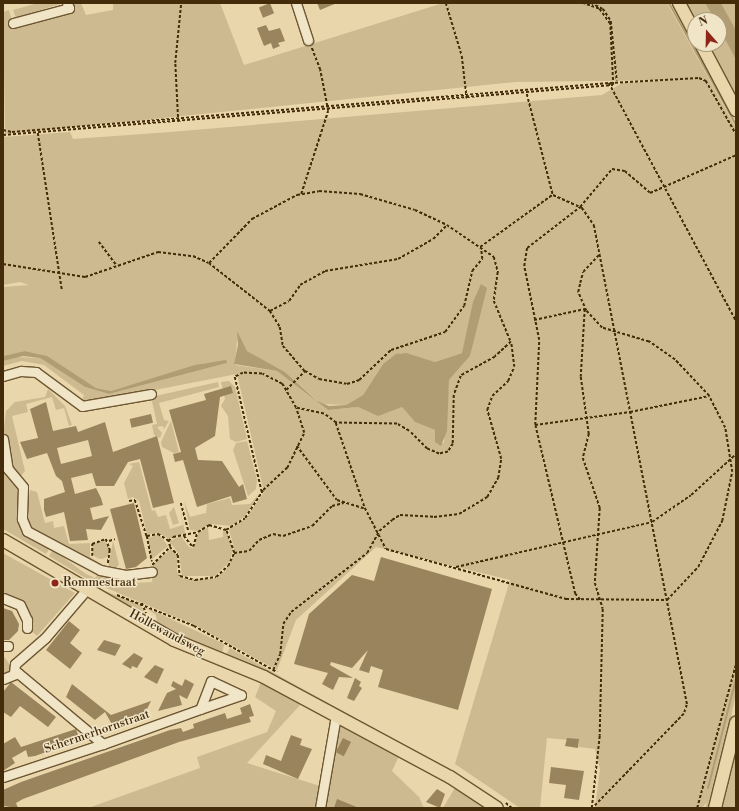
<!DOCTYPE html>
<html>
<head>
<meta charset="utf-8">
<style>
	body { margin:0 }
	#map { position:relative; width:739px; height:811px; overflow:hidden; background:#e9d7ab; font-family:"Libre Bodoni",serif }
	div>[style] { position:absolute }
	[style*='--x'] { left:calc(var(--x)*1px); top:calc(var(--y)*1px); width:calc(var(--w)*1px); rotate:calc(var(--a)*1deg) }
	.green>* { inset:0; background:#cdba90 }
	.round { border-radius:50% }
	.water>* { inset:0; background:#b19d74 }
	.stream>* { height:2px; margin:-1px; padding:0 1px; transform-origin:1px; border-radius:1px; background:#b19d74 }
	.building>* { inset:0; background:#9a845e; transform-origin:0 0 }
	.path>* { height:1.5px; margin-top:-0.75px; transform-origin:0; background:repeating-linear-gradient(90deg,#442b0a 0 3px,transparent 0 5px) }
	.roads { filter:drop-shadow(1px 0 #6d5632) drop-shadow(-1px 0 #6d5632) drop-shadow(0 1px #6d5632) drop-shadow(0 -1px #6d5632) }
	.minor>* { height:9px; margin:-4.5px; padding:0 4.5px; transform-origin:4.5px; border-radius:4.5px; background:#f1e5c8 }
	.major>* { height:12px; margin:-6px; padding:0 6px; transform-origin:6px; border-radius:6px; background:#e9d7ab }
	.dots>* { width:11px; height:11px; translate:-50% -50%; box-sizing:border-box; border:2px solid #f1e5c8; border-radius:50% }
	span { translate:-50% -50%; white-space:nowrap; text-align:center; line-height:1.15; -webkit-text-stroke:3px #f1e5c8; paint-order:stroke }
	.poi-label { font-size:12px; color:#442b0a }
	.left { translate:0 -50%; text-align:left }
	.street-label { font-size:12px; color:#442b0a }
	.frame { position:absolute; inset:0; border:4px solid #442b0a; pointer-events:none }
	.north { position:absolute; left:687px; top:12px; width:40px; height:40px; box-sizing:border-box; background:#f1e5c8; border:1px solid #ac9b7c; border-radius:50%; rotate:340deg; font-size:11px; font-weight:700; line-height:16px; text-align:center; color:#442b0a }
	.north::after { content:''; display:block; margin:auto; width:14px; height:18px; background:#8f2418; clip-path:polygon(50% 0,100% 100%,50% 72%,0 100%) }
</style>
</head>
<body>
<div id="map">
	<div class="green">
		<i style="clip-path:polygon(38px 3px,63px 3px,16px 18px,13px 10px)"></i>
		<i style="clip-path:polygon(evenodd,69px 3px,81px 3px,86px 15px,113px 10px,113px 3px,220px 3px,244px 65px,443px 3px,667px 3px,736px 128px,736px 694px,711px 808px,705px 808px,707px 802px,702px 808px,595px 808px,600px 769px,595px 749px,579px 747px,579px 741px,547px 738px,540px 808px,520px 808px,455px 764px,510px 580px,376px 547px,296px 620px,277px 670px,195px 625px,92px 582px,49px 556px,54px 548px,63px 551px,60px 555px,86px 574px,95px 578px,99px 573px,117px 577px,117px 584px,152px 582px,153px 564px,171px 549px,177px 555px,177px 572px,183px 579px,213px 579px,225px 571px,235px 552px,229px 529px,247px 517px,264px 492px,237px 374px,93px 402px,82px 401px,84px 395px,44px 365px,22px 361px,3px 366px,3px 361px,17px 357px,40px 358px,85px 387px,109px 394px,227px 363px,206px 363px,111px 391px,96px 388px,39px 354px,25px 351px,3px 356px,3px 287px,29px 285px,20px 282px,3px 285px,3px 137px,70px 132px,73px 139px,170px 132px,602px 95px,622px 83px,677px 80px,516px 82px,5px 134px,3px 12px,9px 10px,13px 25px,69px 3px,482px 302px,470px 356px,449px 380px,444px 443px,435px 442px,435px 430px,415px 422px,402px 407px,372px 413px,358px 407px,328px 410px,277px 371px,235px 365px,237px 340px,247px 351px,285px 372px,321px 404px,346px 405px,363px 395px,383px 364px,401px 353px,435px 362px,462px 353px,482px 302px)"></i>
		<i style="clip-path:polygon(686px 3px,705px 3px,715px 20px,695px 20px)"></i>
		<i style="clip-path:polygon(721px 3px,736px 3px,736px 30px)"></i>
		<i style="clip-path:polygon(719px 28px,736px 60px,736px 98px,708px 44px,719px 44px)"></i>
		<i style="clip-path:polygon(229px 381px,235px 387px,247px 439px,236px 442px,230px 439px,228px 416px,221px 406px,225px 399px,221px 382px)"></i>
		<i style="clip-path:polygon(218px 382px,219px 387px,159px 403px,164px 420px,169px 421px,164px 429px,163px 426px,157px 427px,162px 433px,160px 438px,154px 435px,152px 425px,157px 424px,151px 397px)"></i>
		<i style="clip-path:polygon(50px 384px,48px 389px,65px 406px,72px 425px,69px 426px,64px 408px,56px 410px,52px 397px,26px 404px,28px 412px,12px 416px,25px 471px,20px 477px,12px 471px,3px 435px,6px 411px,15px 402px,45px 397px)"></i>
		<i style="clip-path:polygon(171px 421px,179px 452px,174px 453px,162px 447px,161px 442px)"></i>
		<i style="clip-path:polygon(247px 441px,257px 480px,256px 489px,248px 496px,233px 450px,236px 443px)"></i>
		<i style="clip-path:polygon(3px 450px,20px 486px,20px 519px,51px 546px,46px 554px,3px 529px)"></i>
		<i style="clip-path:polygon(139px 462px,152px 511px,155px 510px,158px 517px,166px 515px,170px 529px,183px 525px,180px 508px,185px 533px,169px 539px,159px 533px,147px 534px,139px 501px,133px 497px,128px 499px,124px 483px,133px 466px,129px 464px)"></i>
		<i style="clip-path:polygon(30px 490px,37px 492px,45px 523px,53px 521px,54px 528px,64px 526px,69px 544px,90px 543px,90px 557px,104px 566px,36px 533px,25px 524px)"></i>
		<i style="clip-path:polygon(260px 493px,245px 516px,231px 526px,211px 524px,197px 531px,190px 530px,184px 501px,190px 517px,206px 513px,207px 504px,230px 498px,232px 505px,250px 504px)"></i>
		<i style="clip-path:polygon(174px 507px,179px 523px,173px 525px,169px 513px)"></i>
		<i style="clip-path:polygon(208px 527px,209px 540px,223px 537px,223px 529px,228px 535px,233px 549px,230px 561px,215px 576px,182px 576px,179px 554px,169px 541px,181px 536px,189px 547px,194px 548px,198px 533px)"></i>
		<i style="clip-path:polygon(3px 533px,90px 585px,141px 605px,144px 615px,110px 599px,3px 537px)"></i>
		<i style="clip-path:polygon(159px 534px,168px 546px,151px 560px,148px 538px)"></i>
		<i class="round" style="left:92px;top:541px;width:18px;height:18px"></i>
		<i style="clip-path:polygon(113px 541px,119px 564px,116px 569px,108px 569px)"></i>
		<i style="clip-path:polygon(3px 553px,75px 593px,37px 636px,30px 630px,31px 615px,25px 603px,3px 592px)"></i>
		<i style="clip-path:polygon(143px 606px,224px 644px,222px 655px,173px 632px,157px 622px,156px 615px)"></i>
		<i style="clip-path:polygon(230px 648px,292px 683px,352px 716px,349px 717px,225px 656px)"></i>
		<i style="clip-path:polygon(3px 655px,13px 669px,3px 675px)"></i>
		<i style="clip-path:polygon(261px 682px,302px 703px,247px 763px,320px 786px,317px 808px,88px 808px,200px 768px,197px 757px,267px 732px,276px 711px,255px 697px)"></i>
		<i style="clip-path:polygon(344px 725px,399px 756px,392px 771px,419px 797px,424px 808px,322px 808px,338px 727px)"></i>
		<i style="clip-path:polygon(736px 749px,736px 808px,721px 808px,727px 784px)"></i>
		<i style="clip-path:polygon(456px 786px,489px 808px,443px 808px)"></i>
	</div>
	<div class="water">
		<i style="clip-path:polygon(705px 3px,721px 3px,736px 30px,736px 60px,719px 28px,719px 20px,715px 20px)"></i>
		<i style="clip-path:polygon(481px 284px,487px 288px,470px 356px,449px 380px,447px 431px,441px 446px,435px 442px,435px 430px,415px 422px,402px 407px,378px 416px,358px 407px,328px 410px,277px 371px,234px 364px,238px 345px,237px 331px,247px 351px,285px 372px,317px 401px,329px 406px,346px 405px,363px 395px,383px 364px,396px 354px,406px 353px,435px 362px,462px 353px,473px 302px)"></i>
		<i style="clip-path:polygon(25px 351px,47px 356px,96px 388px,111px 391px,195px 365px,226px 360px,227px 363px,109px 394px,85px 387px,40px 358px,23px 356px,3px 361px,3px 356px)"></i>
	</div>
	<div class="stream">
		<i style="--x:669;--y:3;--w:139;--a:61.2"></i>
		<i style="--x:708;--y:788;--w:113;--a:-75.6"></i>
	</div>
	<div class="building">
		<i style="left:270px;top:3px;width:11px;height:12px;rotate:68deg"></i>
		<i style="clip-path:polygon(317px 3px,337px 3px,320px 10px)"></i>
		<i style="clip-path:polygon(266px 25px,269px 31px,280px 28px,285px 41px,278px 43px,280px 46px,273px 49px,271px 43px,264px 46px,257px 28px)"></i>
		<i style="clip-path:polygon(231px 386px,233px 393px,220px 397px,215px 436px,195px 448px,198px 460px,222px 461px,239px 487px,243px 484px,247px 499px,233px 503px,231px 496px,197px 507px,183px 460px,175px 462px,173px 454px,181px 452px,169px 410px,206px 400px,204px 394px)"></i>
		<i style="clip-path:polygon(evenodd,46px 402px,53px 431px,76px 426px,78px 432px,105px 422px,113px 452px,157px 436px,174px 503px,153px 508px,140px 459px,128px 462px,114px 486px,96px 486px,92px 473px,71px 478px,75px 494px,96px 488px,101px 498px,103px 505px,90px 508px,93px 520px,109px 516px,101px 530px,86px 529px,88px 540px,70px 541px,64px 512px,46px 517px,44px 510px,44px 499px,65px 492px,62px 481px,56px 476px,47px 453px,27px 459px,20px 442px,38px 438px,30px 409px,46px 402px,88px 440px,92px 456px,61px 464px,57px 448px,88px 440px)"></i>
		<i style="left:151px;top:414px;width:9px;height:22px;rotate:77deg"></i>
		<i style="clip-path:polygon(134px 503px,147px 558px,136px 567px,126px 569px,110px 509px)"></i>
		<i style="clip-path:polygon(381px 557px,492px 589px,458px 710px,378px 687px,383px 670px,371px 666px,369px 673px,359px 670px,368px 650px,352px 668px,331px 662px,330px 665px,353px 678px,339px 677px,333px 690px,322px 684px,328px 673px,294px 664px,309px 614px,352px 575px,374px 581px)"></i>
		<i style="clip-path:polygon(3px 608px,12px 611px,19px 624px,18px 631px,9px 640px,3px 640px)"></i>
		<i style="clip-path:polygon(69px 621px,80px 630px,70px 643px,82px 653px,70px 669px,46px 650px)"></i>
		<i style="clip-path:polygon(104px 640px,121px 645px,115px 656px,97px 650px)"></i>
		<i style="clip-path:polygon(134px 653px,143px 658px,137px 668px,132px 666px,131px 669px,122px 664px)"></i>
		<i style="clip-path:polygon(155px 665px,164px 669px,157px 684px,144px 677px)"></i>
		<i style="clip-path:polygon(355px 678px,361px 682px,359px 686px,362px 688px,354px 701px,347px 698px)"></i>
		<i style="clip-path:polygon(185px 679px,194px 684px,187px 699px,179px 695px,182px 705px,158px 711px,167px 693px,176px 689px,171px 686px,173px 681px,182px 686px)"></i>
		<i style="clip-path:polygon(11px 682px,56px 717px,48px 727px,20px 706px,11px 717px,3px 712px,3px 692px)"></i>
		<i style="clip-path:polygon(72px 684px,111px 715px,151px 701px,142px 719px,114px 728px,105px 712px,95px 720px,66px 697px)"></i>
		<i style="clip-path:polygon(250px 704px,254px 716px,249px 717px,251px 722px,179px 742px,23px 799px,16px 803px,18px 808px,3px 806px,3px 790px,21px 782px,170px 730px,181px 728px,183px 732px,194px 728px,193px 724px,225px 713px,227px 719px,242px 714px,240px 708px)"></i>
		<i style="clip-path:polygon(76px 729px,80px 740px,35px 756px,28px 757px,26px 750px,12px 758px,15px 763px,3px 771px,3px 744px,15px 737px,21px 747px)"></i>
		<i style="clip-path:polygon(291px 735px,302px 739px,300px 745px,312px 749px,298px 779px,263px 764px,266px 755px,281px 761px)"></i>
		<i style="left:343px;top:738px;width:9px;height:16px;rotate:27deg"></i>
		<i style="clip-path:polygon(567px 738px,579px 739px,578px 748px,565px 746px)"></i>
		<i style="clip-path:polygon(551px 767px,584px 771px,579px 800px,564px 798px,566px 785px,549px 783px)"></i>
		<i style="clip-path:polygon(437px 789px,445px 794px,440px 808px,426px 802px)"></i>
		<i style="clip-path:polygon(337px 799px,359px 808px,334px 808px)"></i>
	</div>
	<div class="path">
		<i style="--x:446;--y:3;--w:55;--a:73.2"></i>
		<i style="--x:462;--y:56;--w:43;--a:83.4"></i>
		<i style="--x:591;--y:3;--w:13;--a:27"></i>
		<i style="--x:603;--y:9;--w:14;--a:56"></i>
		<i style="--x:611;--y:21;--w:60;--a:84.3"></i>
		<i style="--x:610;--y:83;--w:89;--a:-3.2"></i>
		<i style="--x:699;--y:78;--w:8;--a:23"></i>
		<i style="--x:706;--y:81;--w:61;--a:60.5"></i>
		<i style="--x:527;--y:94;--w:104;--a:75.6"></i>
		<i style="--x:178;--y:122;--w:59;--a:-92.9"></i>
		<i style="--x:175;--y:63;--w:60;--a:-84.3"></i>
		<i style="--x:3;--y:130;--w:9;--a:13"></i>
		<i style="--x:12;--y:132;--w:599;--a:-4.69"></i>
		<i style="--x:609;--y:83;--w:270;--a:61.9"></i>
		<i style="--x:38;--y:133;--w:159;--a:81.3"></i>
		<i style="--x:3;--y:135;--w:612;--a:-4.69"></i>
		<i style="--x:613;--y:85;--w:61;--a:-92.8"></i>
		<i style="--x:610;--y:24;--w:19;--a:-126"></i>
		<i style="--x:599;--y:9;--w:18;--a:-161"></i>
		<i style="--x:301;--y:194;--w:87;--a:-72"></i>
		<i style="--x:328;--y:111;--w:42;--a:-101"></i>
		<i style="--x:320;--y:70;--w:25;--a:-111"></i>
		<i style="--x:553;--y:195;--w:32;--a:24"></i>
		<i style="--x:582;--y:208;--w:21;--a:55"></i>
		<i style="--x:594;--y:225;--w:489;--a:79"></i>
		<i style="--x:687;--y:705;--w:9;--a:108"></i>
		<i style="--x:684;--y:714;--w:131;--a:134.1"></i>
		<i style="--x:99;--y:242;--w:30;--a:53"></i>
		<i style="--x:480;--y:247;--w:89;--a:-35.8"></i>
		<i style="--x:209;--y:263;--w:62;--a:-45.7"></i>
		<i style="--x:252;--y:219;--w:51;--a:-28.1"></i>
		<i style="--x:297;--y:195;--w:22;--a:-10"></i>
		<i style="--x:319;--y:191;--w:41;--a:4.2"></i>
		<i style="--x:360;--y:194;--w:57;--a:16.2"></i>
		<i style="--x:415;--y:210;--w:35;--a:25"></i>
		<i style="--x:447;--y:225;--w:57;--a:34.2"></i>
		<i style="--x:494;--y:257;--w:16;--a:75"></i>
		<i style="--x:498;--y:272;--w:29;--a:98"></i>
		<i style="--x:494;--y:301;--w:44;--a:67.5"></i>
		<i style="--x:511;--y:342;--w:22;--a:137"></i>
		<i style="--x:495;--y:357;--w:39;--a:151"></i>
		<i style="--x:461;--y:376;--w:20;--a:110"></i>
		<i style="--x:454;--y:395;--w:49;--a:91.2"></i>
		<i style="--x:453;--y:444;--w:9;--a:122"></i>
		<i style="--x:448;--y:452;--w:9;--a:167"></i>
		<i style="--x:439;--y:454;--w:13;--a:-157"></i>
		<i style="--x:427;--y:449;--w:25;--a:-135"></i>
		<i style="--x:409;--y:431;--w:14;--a:-150"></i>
		<i style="--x:397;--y:424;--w:61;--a:-179.1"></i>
		<i style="--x:336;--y:423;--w:15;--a:-143"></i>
		<i style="--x:324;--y:414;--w:29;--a:-168"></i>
		<i style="--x:3;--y:264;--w:83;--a:9"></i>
		<i style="--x:85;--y:277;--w:77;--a:-18.9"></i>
		<i style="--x:158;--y:252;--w:35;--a:7"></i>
		<i style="--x:193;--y:256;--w:17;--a:24"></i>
		<i style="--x:209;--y:263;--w:78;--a:38.2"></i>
		<i style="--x:270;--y:311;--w:19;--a:58"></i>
		<i style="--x:280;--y:327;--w:19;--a:81"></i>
		<i style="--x:283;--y:346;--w:33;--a:49"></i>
		<i style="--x:305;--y:371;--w:16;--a:30"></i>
		<i style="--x:319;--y:379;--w:28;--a:10"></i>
		<i style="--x:347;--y:384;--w:13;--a:-18"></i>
		<i style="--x:359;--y:380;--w:44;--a:-43.2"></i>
		<i style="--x:391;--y:350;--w:57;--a:-18.4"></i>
		<i style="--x:445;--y:332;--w:32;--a:-54"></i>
		<i style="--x:464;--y:306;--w:36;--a:-77"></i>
		<i style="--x:472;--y:271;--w:16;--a:-50"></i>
		<i style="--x:482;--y:259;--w:10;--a:-96"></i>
		<i style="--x:270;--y:311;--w:21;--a:-28"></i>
		<i style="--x:289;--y:301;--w:19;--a:-55"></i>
		<i style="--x:300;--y:285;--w:29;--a:-29"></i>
		<i style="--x:325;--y:271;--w:74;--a:-9.3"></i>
		<i style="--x:398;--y:259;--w:40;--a:-29.7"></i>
		<i style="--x:433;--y:239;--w:20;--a:-45"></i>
		<i style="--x:534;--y:320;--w:52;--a:-12.2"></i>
		<i style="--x:585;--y:309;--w:68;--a:93.4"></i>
		<i style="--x:581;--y:377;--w:58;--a:82"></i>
		<i style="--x:589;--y:434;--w:25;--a:104"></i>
		<i style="--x:583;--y:458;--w:53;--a:71.2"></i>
		<i style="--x:600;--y:508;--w:75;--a:93.8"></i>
		<i style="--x:595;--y:583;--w:27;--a:73"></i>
		<i style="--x:603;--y:609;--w:127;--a:91.4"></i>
		<i style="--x:600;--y:736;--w:72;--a:96.3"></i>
		<i style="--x:286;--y:390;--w:27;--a:-45"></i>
		<i style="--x:336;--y:423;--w:90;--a:71.2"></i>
		<i style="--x:365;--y:508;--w:46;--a:62.9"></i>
		<i style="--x:386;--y:549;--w:187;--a:15.5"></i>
		<i style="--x:566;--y:599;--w:101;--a:0.6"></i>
		<i style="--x:667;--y:600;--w:45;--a:-46.8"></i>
		<i style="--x:698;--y:567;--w:52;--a:-62.4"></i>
		<i style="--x:722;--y:521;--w:50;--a:-78.5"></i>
		<i style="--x:732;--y:472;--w:45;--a:-99"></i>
		<i style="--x:725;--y:428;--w:36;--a:-117"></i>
		<i style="--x:709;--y:396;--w:50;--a:-133.4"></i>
		<i style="--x:675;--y:360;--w:32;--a:-145"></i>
		<i style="--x:649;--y:342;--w:49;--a:-163.4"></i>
		<i style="--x:602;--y:328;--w:23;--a:-133"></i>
		<i style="--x:586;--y:311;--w:21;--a:-113"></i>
		<i style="--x:578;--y:292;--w:9;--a:-77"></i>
		<i style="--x:580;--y:283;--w:11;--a:-75"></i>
		<i style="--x:583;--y:272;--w:25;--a:-47"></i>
		<i style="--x:535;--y:425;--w:85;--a:-87.3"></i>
		<i style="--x:539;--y:340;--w:76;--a:-101.5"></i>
		<i style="--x:524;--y:266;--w:18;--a:-81"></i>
		<i style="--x:527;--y:248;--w:67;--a:-37.7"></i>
		<i style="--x:580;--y:207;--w:50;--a:-49.9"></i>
		<i style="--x:612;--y:169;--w:13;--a:9"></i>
		<i style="--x:625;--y:171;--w:33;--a:41"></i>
		<i style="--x:650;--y:193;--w:94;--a:-23.8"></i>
		<i style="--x:297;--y:446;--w:67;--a:53.5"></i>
		<i style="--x:337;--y:500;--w:28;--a:17"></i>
		<i style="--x:129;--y:501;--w:6;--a:-9"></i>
		<i style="--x:135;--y:500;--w:38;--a:72"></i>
		<i style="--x:147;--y:536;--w:11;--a:-10"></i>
		<i style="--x:158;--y:534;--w:13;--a:32"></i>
		<i style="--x:181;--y:503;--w:30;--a:75"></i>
		<i style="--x:147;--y:536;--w:26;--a:79"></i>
		<i style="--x:184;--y:536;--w:14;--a:51"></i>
		<i style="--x:193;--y:547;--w:15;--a:-74"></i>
		<i style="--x:109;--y:541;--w:6;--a:-18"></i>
		<i style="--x:170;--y:547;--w:11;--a:45"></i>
		<i style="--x:178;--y:555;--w:21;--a:85"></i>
		<i style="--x:180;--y:576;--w:16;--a:15"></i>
		<i style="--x:195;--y:580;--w:21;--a:-8"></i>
		<i style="--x:216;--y:577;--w:16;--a:-43"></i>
		<i style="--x:228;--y:566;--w:14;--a:-65"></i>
		<i style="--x:234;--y:553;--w:24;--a:-109"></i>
		<i style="--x:234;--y:553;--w:15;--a:-8"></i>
		<i style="--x:249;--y:551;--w:15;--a:-48"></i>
		<i style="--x:259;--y:540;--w:15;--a:-23"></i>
		<i style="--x:273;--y:534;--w:10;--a:11"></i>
		<i style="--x:283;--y:536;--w:31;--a:-19"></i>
		<i style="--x:312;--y:526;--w:28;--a:-45"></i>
		<i style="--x:332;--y:506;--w:12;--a:-14"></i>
		<i style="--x:92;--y:556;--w:12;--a:-90"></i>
		<i style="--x:92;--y:544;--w:15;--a:-20"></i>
		<i style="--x:106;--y:539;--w:12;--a:70"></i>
		<i style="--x:110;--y:550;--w:14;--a:98"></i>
		<i style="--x:152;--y:565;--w:25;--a:-45"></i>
		<i style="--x:170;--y:547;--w:6;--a:-108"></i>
		<i style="--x:168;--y:541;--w:6;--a:-39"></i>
		<i style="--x:173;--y:537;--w:25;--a:-11"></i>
		<i style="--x:198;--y:532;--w:13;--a:-32"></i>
		<i style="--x:209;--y:525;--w:18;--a:16"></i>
		<i style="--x:226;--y:530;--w:22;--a:-32"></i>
		<i style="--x:245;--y:518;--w:33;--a:-57"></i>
		<i style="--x:263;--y:490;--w:33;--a:-43"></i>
		<i style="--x:287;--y:468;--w:39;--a:-64"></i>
		<i style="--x:304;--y:433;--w:26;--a:-108"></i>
		<i style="--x:296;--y:408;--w:28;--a:-120"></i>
		<i style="--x:282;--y:384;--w:22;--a:-153"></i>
		<i style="--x:262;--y:374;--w:19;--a:-177"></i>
		<i style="--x:243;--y:373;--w:9;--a:153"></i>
		<i style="--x:235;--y:377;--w:118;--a:76.8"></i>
		<i style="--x:456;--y:567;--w:201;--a:-12.9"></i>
		<i style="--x:652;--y:522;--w:47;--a:-34.7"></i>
		<i style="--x:691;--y:495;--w:61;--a:-42.3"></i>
		<i style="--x:117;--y:595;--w:83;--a:21.9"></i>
		<i style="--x:194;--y:626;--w:95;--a:29"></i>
		<i style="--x:580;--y:600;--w:8;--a:-130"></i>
		<i style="--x:575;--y:594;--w:174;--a:-103.3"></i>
		<i style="--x:535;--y:425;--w:96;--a:-7.8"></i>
		<i style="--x:630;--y:412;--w:81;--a:-11.4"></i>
		<i style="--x:142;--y:603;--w:11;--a:68"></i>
		<i style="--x:273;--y:670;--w:17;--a:-66"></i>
		<i style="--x:280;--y:654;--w:30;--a:-84"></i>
		<i style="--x:283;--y:624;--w:14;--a:-56"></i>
		<i style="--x:291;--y:612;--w:96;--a:-37.8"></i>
		<i style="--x:367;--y:553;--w:25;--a:-61"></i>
		<i style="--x:379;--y:531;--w:17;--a:-40"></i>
		<i style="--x:392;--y:520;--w:9;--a:-32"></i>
		<i style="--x:400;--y:515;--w:34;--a:3"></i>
		<i style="--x:434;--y:517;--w:25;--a:-7"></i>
		<i style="--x:459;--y:514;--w:33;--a:-31"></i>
		<i style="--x:487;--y:497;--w:22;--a:-60"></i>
		<i style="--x:498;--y:478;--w:19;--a:-81"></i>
		<i style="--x:501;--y:459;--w:51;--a:-105.9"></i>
		<i style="--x:487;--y:410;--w:15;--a:-70"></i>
		<i style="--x:492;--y:396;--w:22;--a:-43"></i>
		<i style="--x:508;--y:381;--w:15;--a:-67"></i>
		<i style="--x:514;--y:367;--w:25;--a:-97"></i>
		<i style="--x:506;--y:803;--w:8;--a:40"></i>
		<i style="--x:697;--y:808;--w:150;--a:-74.9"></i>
	</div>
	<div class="roads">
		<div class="minor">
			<i style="--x:296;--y:3;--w:39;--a:72"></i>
			<i style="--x:13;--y:23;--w:58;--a:-15"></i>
			<i style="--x:69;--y:8;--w:5;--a:-112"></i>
			<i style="--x:3;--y:376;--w:19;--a:-16"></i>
			<i style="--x:21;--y:371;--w:15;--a:4"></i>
			<i style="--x:36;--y:372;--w:57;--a:36.5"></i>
			<i style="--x:82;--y:406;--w:70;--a:-9.9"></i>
			<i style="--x:3;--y:439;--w:30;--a:81"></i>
			<i style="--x:8;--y:469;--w:23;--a:50"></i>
			<i style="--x:23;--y:487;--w:32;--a:92"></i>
			<i style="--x:22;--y:519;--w:13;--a:67"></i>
			<i style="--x:27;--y:531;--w:83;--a:28.1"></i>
			<i style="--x:100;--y:570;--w:26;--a:11"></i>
			<i style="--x:126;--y:575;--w:26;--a:-7"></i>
			<i style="--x:3;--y:598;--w:18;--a:22"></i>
			<i style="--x:20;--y:605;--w:17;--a:65"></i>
			<i style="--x:27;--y:620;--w:8;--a:90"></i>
			<i style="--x:3;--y:646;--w:5;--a:0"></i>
			<i style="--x:14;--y:673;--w:9;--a:-84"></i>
			<i style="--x:15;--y:664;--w:40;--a:-41"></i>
			<i style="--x:45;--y:638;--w:65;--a:-49.4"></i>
			<i style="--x:3;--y:679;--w:16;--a:-22"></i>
			<i style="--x:18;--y:673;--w:111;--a:39.9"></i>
			<i style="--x:3;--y:777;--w:105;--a:-18.3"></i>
			<i style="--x:103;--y:744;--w:103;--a:-19.8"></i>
			<i style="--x:200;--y:709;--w:43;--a:-18.9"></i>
			<i style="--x:241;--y:695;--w:33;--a:-155"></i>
			<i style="--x:211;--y:681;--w:30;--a:111"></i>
			<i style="--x:320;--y:808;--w:94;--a:-80.2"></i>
		</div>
		<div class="major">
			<i style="--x:679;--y:3;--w:34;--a:62"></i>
			<i style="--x:701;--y:44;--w:75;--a:62.1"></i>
			<i style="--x:3;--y:540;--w:198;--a:30.3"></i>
			<i style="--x:174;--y:640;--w:97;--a:22.3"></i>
			<i style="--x:264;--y:677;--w:211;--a:28.3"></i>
			<i style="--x:450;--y:777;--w:56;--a:33.4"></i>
			<i style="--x:715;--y:808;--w:88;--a:-76.1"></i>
		</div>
	</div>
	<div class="dots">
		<i style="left:55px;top:583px;background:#8f2418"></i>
	</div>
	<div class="poi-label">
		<span class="left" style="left:63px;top:583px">Rommestraat</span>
	</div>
	<div class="street-label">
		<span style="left:167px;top:633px;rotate:28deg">Hollewandsweg</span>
		<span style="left:97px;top:732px;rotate:-19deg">Schermerhornstraat</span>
	</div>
	<div class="frame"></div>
	<div class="north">N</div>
</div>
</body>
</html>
